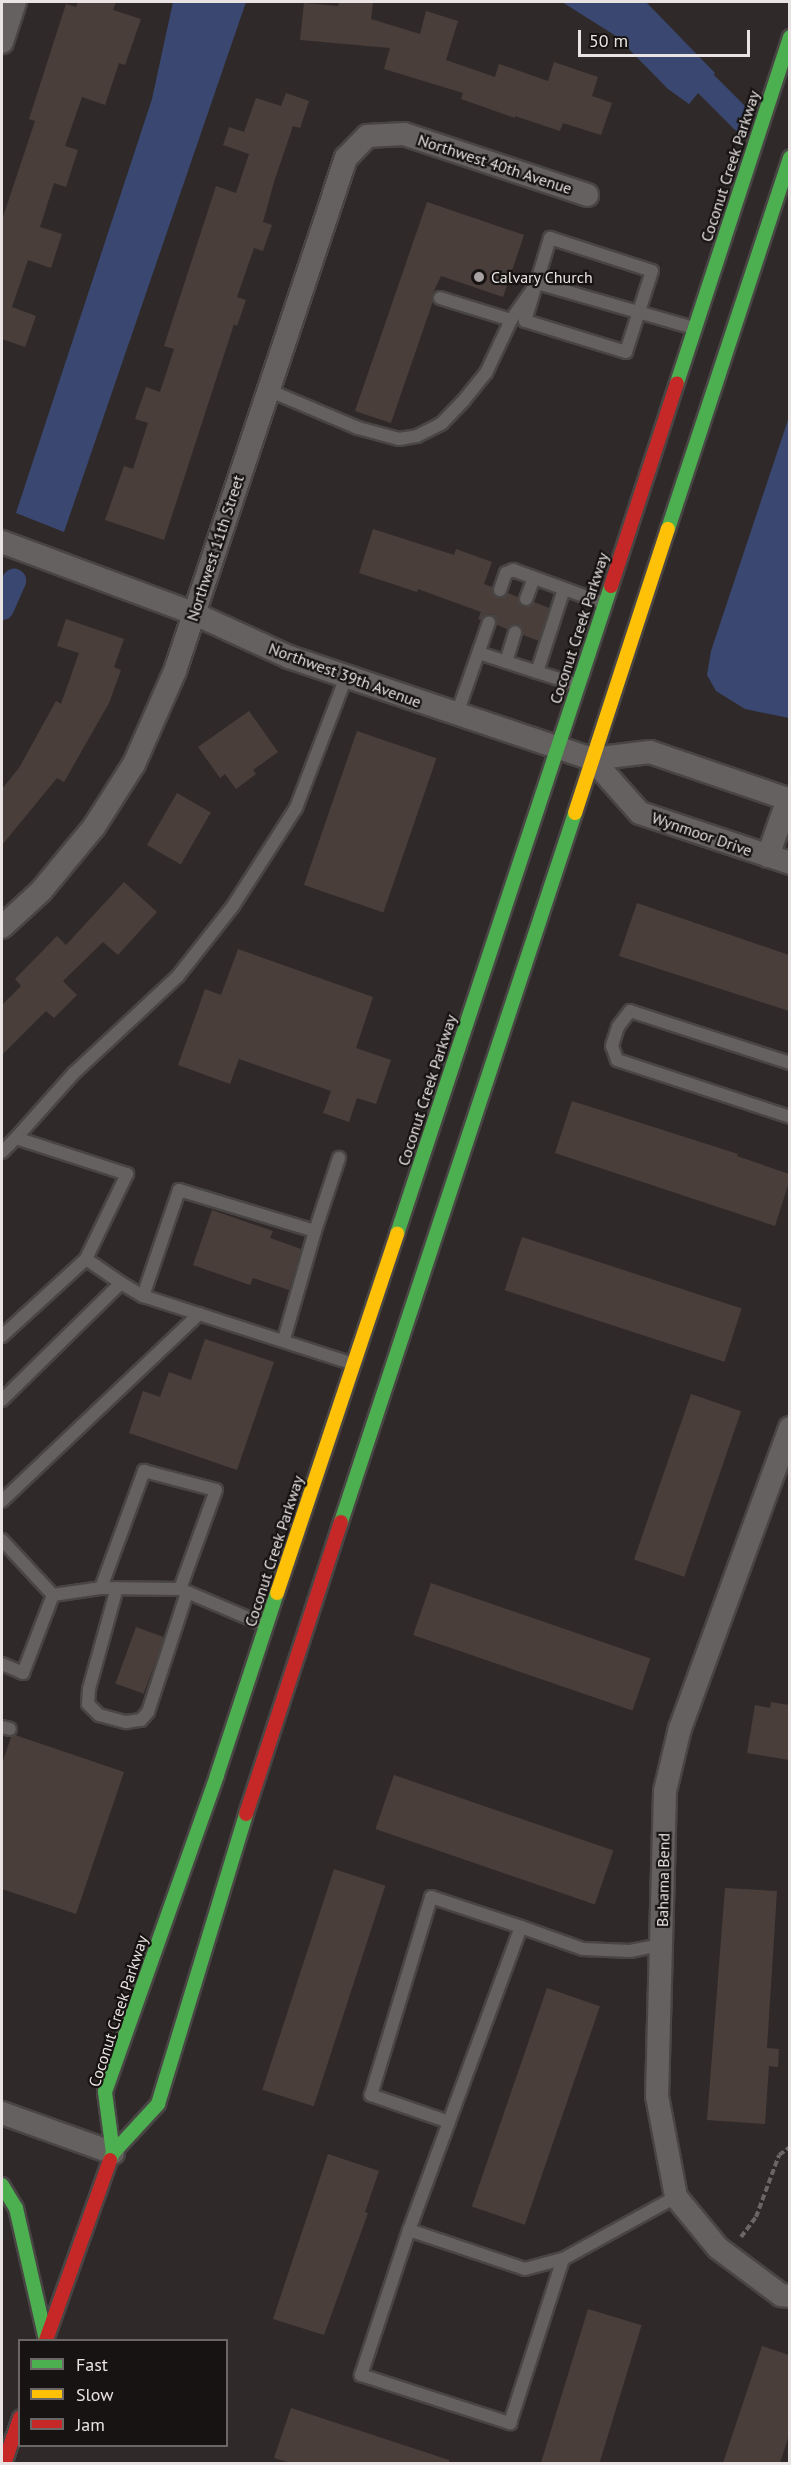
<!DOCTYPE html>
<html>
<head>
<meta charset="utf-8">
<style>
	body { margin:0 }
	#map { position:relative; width:791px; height:2465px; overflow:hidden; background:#2f2a29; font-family:"PT Sans",sans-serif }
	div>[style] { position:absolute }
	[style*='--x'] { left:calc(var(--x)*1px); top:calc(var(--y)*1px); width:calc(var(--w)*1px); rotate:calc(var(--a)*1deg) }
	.water>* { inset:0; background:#3a4871 }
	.canal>* { height:24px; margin:-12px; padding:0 12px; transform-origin:12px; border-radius:12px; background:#3a4871 }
	.building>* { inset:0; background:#4a3e3a; transform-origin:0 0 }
	.path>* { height:4px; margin-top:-2px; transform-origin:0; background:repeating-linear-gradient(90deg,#696665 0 6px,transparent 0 9px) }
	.roads { filter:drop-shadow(2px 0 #494545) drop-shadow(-2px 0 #494545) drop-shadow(0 2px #494545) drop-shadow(0 -2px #494545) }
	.lane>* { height:12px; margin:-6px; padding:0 6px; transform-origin:6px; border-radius:6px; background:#656160 }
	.street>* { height:22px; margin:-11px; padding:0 11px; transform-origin:11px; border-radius:11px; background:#656160 }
	.fast>* { height:14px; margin:-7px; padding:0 7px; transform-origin:7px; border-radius:7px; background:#4caf50 }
	.slow>* { height:14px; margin:-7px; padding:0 7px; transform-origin:7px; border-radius:7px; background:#ffc107 }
	.jam>* { height:14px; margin:-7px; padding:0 7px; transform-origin:7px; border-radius:7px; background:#c62828 }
	.dots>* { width:16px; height:16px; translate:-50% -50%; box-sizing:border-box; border:3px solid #161312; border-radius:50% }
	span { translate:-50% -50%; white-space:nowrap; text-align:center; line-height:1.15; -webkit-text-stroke:4.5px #161312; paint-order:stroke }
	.street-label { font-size:16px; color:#e9e4e3 }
	.poi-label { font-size:16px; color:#e9e4e3 }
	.left { translate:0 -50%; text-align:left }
	.frame { position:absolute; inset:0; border:3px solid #e9e4e3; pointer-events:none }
	.legend { position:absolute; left:18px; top:2339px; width:210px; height:108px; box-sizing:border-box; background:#161312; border:2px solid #6a6766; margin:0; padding:8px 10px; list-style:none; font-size:18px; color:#e9e4e3 }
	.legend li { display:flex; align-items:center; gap:12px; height:30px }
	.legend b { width:30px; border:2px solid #6a6766 }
	.scale { position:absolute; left:578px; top:30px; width:172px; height:27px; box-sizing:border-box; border:3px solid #e9e4e3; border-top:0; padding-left:8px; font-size:18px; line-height:21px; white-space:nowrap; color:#e9e4e3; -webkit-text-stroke:4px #161312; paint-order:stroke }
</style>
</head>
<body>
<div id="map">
	<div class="water">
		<i style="clip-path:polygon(173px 2px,246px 2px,64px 532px,16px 513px,152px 99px)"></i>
		<i style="clip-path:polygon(562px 2px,646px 2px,715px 73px,689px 104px,668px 89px,616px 36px)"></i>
		<i style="clip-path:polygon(789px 417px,789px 718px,745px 709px,716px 691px,707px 675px,711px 651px)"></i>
	</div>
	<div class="canal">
		<i style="--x:684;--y:62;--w:82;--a:45"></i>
		<i style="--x:2;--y:608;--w:30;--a:-66"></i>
	</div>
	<div class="building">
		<i style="clip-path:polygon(78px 2px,116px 2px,113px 10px,141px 19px,125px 65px,119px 63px,105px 105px,82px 97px,65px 146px,78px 150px,66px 187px,54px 183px,40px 227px,62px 234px,51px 268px,28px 260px,12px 307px,36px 316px,25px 347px,2px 339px,2px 220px,35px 121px,29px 119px,66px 4px,76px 7px)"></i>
		<i style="clip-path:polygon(339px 2px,373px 2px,371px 19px,420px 34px,426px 11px,458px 21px,446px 60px,495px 77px,499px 64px,548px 81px,554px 62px,598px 77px,592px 96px,612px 103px,601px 135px,563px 123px,560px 131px,515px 116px,515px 118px,461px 99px,463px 93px,384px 69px,390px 48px,300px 40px,304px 3px,338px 6px)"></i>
		<i style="clip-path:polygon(286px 93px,309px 101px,300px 128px,293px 126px,274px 182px,263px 222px,272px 225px,263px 251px,254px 248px,237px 297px,246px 300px,237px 326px,234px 324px,164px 540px,105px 520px,124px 466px,133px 469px,148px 423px,135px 419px,146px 387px,160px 392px,174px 349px,164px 346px,216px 186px,236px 193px,249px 154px,223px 145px,229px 127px,244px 132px,256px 98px,281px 106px)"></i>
		<i style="clip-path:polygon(427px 202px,524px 235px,503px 297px,441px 276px,432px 295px,433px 301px,391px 423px,355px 411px)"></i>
		<i style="clip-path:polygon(373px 529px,454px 555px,456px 549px,492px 562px,484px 584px,492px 587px,494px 596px,502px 598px,508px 593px,518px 597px,519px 604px,524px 607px,534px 602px,549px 608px,539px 641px,523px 635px,523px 630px,518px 624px,513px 624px,507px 629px,497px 625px,497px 620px,492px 614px,487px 614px,481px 620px,478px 619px,481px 612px,418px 589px,417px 592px,359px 573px)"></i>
		<i style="clip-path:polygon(66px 619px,124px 639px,114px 667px,121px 670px,109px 703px,64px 782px,57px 778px,2px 845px,2px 789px,19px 768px,56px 701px,61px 704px,79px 653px,57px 646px)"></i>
		<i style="clip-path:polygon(249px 711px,278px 752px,253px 770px,256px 774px,236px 789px,225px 774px,220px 778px,198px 747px)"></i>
		<i style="left:357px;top:731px;width:84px;height:163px;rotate:19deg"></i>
		<i style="left:177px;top:793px;width:39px;height:60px;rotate:30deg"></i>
		<i style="clip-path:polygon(124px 882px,157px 912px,118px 955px,103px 942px,63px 981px,77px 995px,54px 1018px,46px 1011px,2px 1055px,2px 1005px,21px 986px,15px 979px,57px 936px,66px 945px)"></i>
		<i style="clip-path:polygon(637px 903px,789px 955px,789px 1011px,619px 956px)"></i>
		<i style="clip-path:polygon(238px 949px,373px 997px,356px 1048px,391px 1060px,376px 1104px,357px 1098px,349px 1122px,323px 1113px,331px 1091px,239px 1059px,230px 1084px,178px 1065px,205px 989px,221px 995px)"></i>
		<i style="clip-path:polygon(572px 1101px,738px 1154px,737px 1156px,789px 1174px,789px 1182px,775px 1226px,555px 1153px)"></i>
		<i style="clip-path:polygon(212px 1210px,273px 1231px,270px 1238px,301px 1249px,289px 1290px,253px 1278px,250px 1285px,193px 1265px)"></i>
		<i style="left:522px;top:1237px;width:231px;height:56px;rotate:18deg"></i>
		<i style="clip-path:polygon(205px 1339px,274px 1362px,237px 1470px,129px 1433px,143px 1391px,160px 1397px,169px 1372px,191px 1380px)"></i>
		<i style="left:691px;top:1394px;width:53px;height:175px;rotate:19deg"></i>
		<i style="left:431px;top:1583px;width:232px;height:55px;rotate:19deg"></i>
		<i style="left:136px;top:1627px;width:30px;height:60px;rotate:20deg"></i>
		<i style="clip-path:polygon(771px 1702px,789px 1705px,789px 1760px,747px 1753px,755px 1705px,770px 1708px)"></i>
		<i style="clip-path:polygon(15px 1735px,124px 1772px,76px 1914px,2px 1889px,2px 1764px,11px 1737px)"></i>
		<i style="left:394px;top:1775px;width:232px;height:57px;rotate:19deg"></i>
		<i style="left:334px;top:1869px;width:54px;height:232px;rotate:18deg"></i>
		<i style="clip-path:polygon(725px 1888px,777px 1891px,767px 2048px,779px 2049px,778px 2067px,769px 2066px,765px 2124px,707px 2120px)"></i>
		<i style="left:547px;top:1988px;width:56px;height:231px;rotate:19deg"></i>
		<i style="clip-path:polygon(328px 2154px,379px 2171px,365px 2212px,368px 2213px,324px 2335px,273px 2319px)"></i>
		<i style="left:588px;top:2309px;width:56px;height:162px;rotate:17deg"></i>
		<i style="clip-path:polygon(762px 2346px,789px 2355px,789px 2435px,780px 2463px,723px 2463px)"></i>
		<i style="clip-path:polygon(291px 2408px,449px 2460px,449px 2463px,291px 2463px,274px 2458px)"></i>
	</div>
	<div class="path">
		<i style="--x:741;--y:2237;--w:25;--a:-53"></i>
		<i style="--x:756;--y:2217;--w:66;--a:-69.6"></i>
		<i style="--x:779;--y:2155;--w:14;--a:-36"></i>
	</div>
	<div class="roads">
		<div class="lane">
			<i style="--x:550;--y:238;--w:107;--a:17.9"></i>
			<i style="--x:652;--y:271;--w:85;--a:107.8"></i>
			<i style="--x:626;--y:352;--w:106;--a:-162.9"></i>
			<i style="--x:525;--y:321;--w:87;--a:-73.2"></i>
			<i style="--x:440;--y:298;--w:74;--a:17.2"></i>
			<i style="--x:268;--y:390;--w:98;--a:22.9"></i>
			<i style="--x:358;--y:428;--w:42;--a:15"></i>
			<i style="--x:399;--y:439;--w:18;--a:-9"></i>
			<i style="--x:417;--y:436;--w:28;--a:-27"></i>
			<i style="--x:442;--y:423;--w:32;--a:-46"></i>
			<i style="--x:464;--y:400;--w:35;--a:-51"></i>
			<i style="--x:486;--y:373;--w:59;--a:-64.7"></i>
			<i style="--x:511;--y:320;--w:45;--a:-54.9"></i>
			<i style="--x:537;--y:283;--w:163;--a:16"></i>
			<i style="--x:564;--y:589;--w:87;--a:108"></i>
			<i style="--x:537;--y:672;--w:43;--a:17.6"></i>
			<i style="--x:500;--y:590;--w:18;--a:-71"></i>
			<i style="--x:506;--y:573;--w:8;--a:-23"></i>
			<i style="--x:513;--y:570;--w:96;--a:20.1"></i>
			<i style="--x:526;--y:599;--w:22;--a:-69"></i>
			<i style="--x:479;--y:653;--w:61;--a:18.1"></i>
			<i style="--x:506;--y:662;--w:31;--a:-73"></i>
			<i style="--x:457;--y:714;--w:97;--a:-70.8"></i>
			<i style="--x:790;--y:1063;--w:168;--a:-162"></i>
			<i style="--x:630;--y:1011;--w:20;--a:127"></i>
			<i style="--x:618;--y:1027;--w:20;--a:108"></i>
			<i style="--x:612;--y:1046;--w:15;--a:70"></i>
			<i style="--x:617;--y:1060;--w:182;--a:18.2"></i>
			<i style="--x:16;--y:1138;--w:87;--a:-48.3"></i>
			<i style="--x:74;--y:1073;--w:142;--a:-43"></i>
			<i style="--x:178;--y:976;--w:89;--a:-51.8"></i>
			<i style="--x:233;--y:906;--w:117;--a:-57.3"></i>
			<i style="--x:296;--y:808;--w:140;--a:-69.1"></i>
			<i style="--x:2;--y:1152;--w:20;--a:-45"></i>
			<i style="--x:16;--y:1138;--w:117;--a:18"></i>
			<i style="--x:127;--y:1174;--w:94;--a:115.8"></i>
			<i style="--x:315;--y:1231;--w:77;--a:-71.8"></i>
			<i style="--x:121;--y:1283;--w:26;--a:31"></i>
			<i style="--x:143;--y:1296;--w:219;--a:17.9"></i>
			<i style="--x:143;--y:1296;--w:112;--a:-71.2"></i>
			<i style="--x:179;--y:1190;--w:142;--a:16.8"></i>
			<i style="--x:315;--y:1231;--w:112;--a:106"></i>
			<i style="--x:2;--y:1336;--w:114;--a:-42.5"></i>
			<i style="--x:86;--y:1259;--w:42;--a:34.4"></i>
			<i style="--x:121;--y:1283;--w:167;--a:135.5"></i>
			<i style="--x:2;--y:1501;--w:272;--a:-43.5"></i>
			<i style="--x:2;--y:1540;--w:75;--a:47.2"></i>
			<i style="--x:53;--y:1595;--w:49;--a:-8.3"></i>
			<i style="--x:101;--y:1588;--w:79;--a:0.7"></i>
			<i style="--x:180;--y:1589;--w:92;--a:23"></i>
			<i style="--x:101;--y:1588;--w:125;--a:-69.8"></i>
			<i style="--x:144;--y:1471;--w:74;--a:14.8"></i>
			<i style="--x:216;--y:1490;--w:105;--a:110"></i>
			<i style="--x:117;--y:1588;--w:105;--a:105.5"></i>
			<i style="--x:89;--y:1689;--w:15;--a:94"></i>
			<i style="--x:88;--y:1704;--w:16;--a:45"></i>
			<i style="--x:99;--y:1715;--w:28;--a:15"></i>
			<i style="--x:126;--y:1722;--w:15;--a:-8"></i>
			<i style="--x:141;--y:1720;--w:11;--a:-49"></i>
			<i style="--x:148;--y:1712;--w:125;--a:-71.9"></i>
			<i style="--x:2;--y:1664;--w:23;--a:23"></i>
			<i style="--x:23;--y:1673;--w:84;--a:-69"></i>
			<i style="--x:2;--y:1727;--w:8;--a:14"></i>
			<i style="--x:521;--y:1927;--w:208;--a:110.3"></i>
			<i style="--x:449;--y:2122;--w:83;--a:-160.9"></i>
			<i style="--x:371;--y:2095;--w:207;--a:-73.1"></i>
			<i style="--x:431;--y:1897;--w:95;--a:18.4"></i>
			<i style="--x:521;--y:1927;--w:66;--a:19.5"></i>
			<i style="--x:583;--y:1949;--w:47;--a:2.4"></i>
			<i style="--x:630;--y:1951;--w:32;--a:-11"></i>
			<i style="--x:449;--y:2122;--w:115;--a:110.3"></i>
			<i style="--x:409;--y:2230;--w:122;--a:18.6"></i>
			<i style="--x:525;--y:2269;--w:39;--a:-15"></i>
			<i style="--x:563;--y:2259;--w:129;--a:-28.8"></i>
			<i style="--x:409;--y:2230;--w:153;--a:108.3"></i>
			<i style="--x:361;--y:2375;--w:157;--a:17.9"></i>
			<i style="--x:510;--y:2423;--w:172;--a:-72.1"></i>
		</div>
		<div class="street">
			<i style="--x:2;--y:42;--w:42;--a:-72"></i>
			<i style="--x:2;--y:542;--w:204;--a:20.4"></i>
			<i style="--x:193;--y:613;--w:106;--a:24.6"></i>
			<i style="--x:289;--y:657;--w:320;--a:18.6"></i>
			<i style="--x:592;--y:759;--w:58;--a:-6.9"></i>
			<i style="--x:650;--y:752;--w:148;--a:18.9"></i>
			<i style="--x:592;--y:759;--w:72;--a:48.4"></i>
			<i style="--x:640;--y:813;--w:158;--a:18.4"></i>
			<i style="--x:768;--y:856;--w:60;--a:-70.7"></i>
			<i style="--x:2;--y:927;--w:53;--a:-42.7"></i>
			<i style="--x:41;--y:891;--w:83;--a:-50.4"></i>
			<i style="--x:94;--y:827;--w:75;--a:-57.6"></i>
			<i style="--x:134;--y:764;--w:102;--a:-66.2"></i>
			<i style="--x:175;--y:671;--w:541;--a:-71.57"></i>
			<i style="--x:346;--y:158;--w:30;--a:-46"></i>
			<i style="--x:367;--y:136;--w:37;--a:-3"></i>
			<i style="--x:404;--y:134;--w:193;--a:18.4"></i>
			<i style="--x:790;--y:1428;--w:320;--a:110.1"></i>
			<i style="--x:680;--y:1728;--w:65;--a:103.4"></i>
			<i style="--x:665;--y:1791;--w:305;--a:91.5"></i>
			<i style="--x:657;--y:2096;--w:103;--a:79.3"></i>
			<i style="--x:676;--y:2197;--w:66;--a:50.5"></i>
			<i style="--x:718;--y:2248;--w:79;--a:36.7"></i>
			<i style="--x:781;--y:2295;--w:9;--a:6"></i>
			<i style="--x:2;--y:2113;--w:118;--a:19.8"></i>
		</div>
		<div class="fast">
			<i style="--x:677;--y:383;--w:364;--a:-71.9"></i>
			<i style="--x:668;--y:529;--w:391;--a:-71.8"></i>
			<i style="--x:397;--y:1234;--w:682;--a:-71.72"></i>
			<i style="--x:341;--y:1522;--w:747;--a:-71.73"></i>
			<i style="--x:113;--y:2153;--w:62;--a:-97.5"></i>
			<i style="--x:105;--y:2092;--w:336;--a:-70.5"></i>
			<i style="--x:217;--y:1775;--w:192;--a:-71.8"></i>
			<i style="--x:110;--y:2160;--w:8;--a:-67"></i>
			<i style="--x:113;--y:2153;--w:67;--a:-47.4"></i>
			<i style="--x:158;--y:2104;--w:303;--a:-73.1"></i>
			<i style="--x:2;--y:2185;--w:27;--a:59"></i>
			<i style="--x:16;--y:2208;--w:135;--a:77.2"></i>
		</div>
		<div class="slow">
			<i style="--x:575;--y:813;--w:299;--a:-71.9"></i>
			<i style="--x:277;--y:1593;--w:379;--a:-71.5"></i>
		</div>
		<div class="jam">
			<i style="--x:611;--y:586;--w:213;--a:-72"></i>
			<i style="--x:246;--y:1814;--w:307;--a:-72"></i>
			<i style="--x:46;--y:2340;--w:191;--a:-70.4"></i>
			<i style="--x:4;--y:2464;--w:49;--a:-70.8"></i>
		</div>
	</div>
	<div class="dots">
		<i style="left:479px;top:277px;background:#a8a3a2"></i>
	</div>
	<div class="street-label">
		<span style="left:495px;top:164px;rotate:18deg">Northwest 40th Avenue</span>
		<span style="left:730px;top:166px;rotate:-72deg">Coconut Creek Parkway</span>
		<span style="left:215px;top:548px;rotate:-72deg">Northwest 11th Street</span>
		<span style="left:579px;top:628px;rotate:-72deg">Coconut Creek Parkway</span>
		<span style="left:345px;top:675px;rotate:20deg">Northwest 39th Avenue</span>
		<span style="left:702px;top:834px;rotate:19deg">Wynmoor Drive</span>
		<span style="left:427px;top:1090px;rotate:-72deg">Coconut Creek Parkway</span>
		<span style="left:274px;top:1551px;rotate:-72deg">Coconut Creek Parkway</span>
		<span style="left:663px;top:1880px;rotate:-89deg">Bahama Bend</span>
		<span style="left:118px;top:2011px;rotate:-72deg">Coconut Creek Parkway</span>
	</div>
	<div class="poi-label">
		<span class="left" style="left:491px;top:277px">Calvary Church</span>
	</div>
	<div class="frame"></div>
	<ul class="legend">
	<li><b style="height:8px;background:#4caf50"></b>Fast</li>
	<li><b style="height:8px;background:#ffc107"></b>Slow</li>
	<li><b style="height:8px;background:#c62828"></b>Jam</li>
	</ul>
	<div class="scale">50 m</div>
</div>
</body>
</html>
